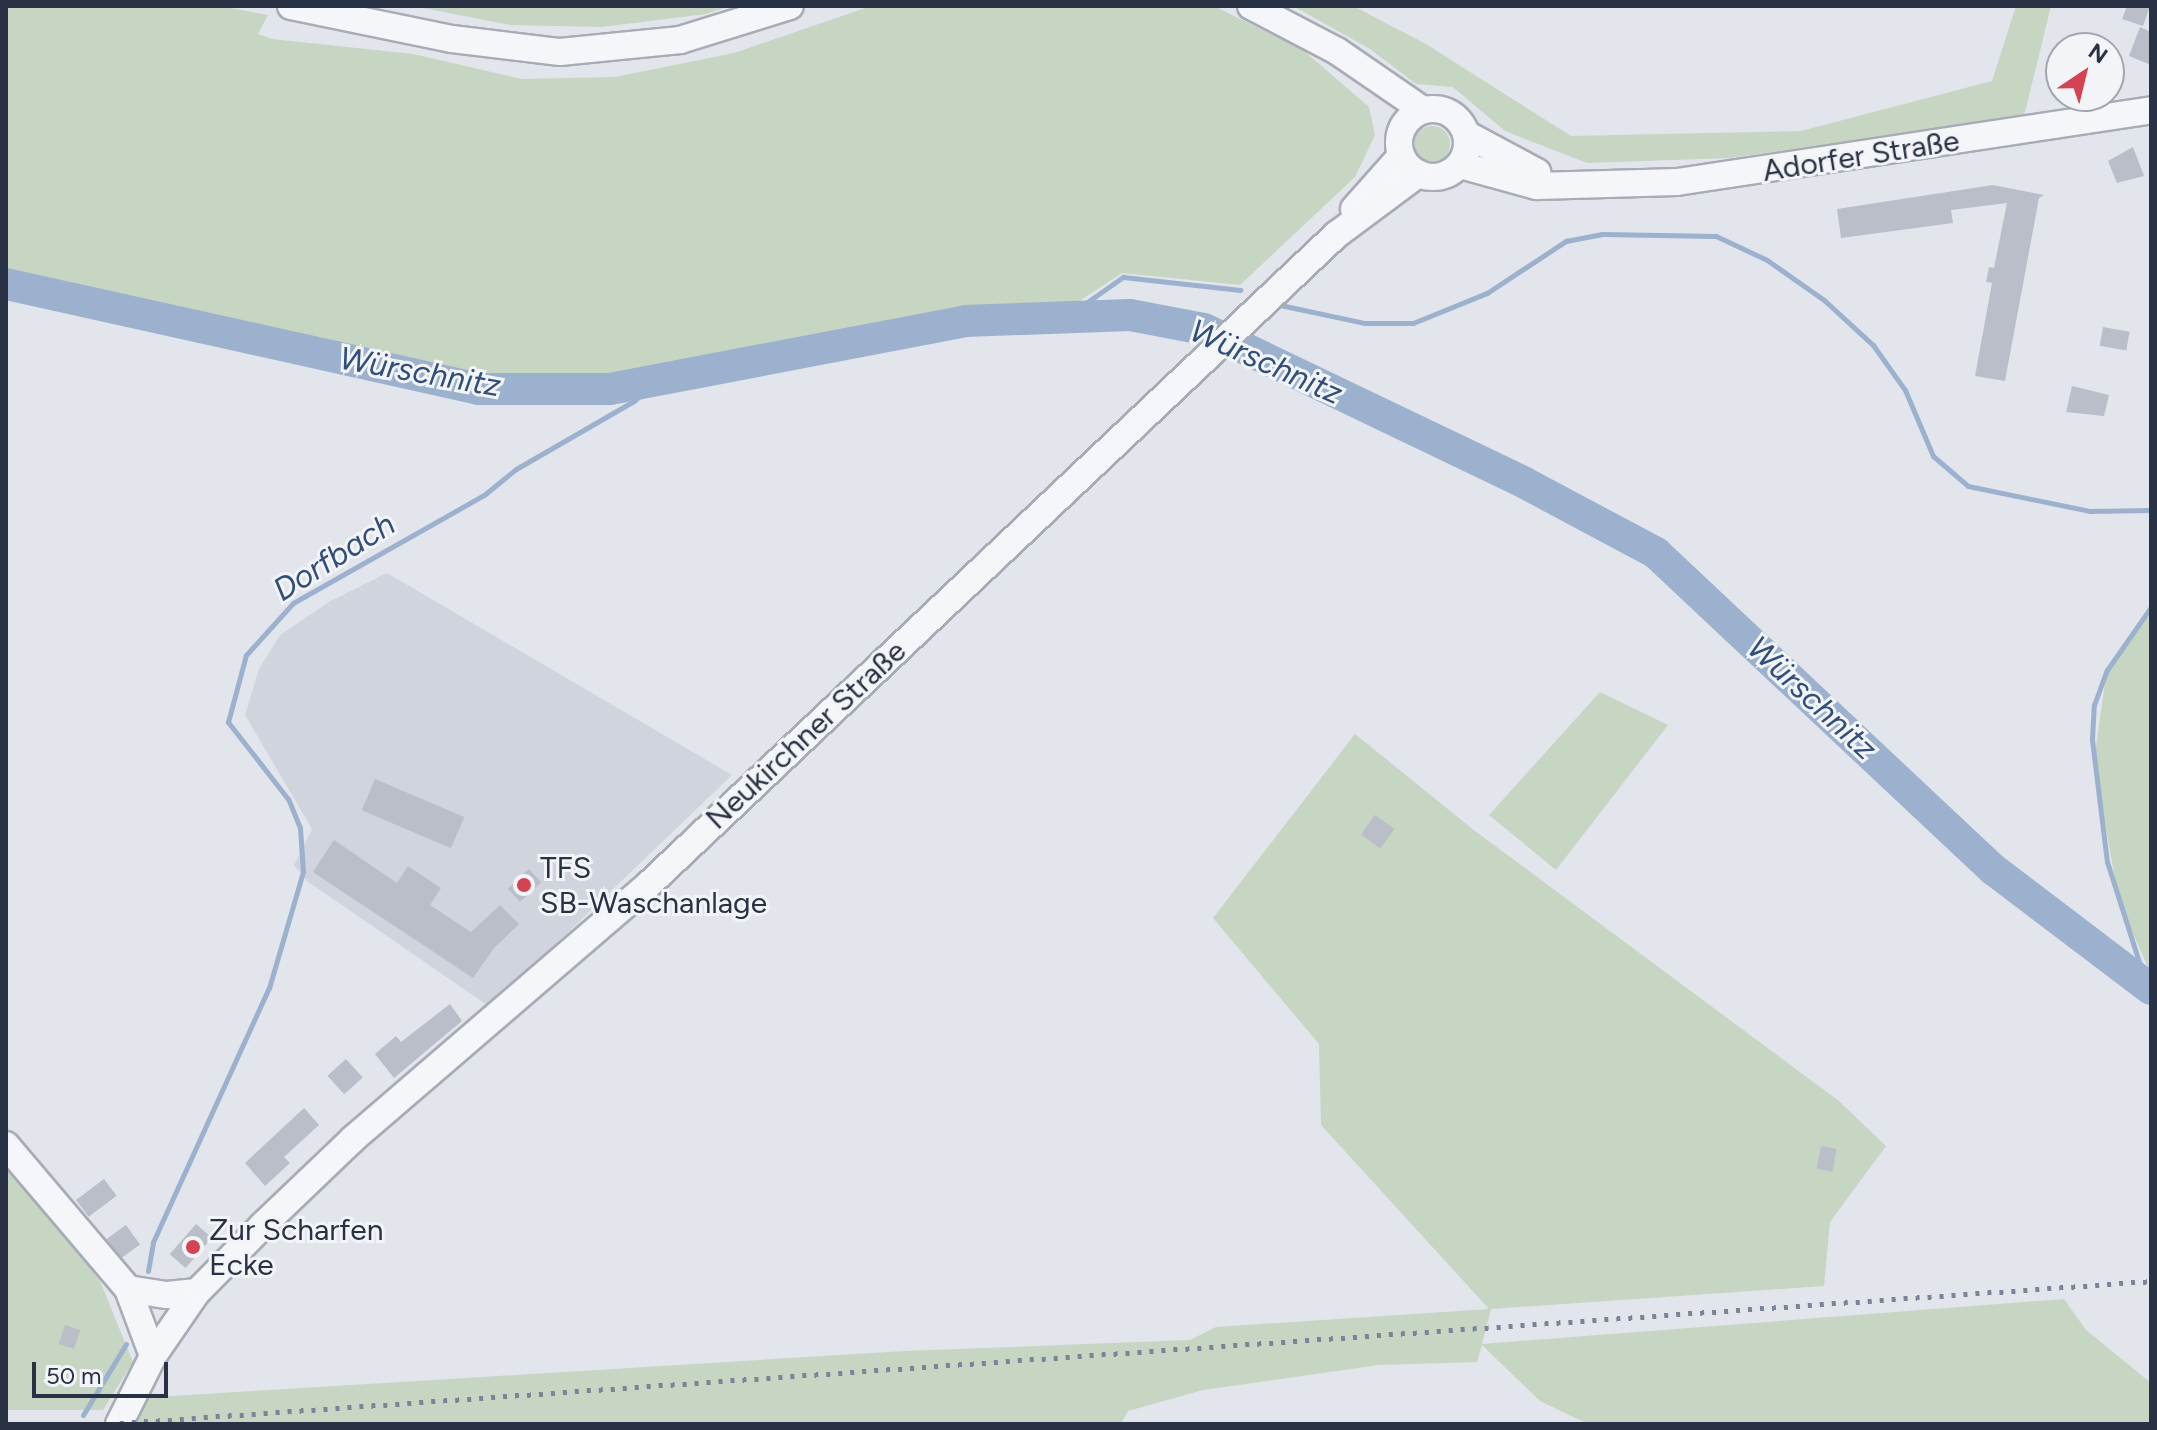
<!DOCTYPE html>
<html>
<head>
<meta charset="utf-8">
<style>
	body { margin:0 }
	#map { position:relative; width:2157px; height:1430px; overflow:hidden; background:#e2e5eb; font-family:Figtree,sans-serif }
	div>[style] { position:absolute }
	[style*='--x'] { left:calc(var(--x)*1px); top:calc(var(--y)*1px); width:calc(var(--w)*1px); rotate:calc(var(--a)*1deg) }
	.built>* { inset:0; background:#d0d4dd }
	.green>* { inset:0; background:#c7d5c3 }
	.round { border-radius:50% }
	.stream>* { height:5px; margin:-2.5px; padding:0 2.5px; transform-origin:2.5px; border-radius:2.5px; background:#9bb1cd }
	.river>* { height:32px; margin:-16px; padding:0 16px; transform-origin:16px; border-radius:16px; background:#9bb1cd }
	.building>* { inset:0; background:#b9bec9; transform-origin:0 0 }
	.roads { filter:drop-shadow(2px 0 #a7acb6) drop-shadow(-2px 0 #a7acb6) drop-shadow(0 2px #a7acb6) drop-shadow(0 -2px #a7acb6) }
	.tertiary>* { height:26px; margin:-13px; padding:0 13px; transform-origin:13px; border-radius:13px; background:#f5f6f9 }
	.tertiary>.ring { margin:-13px; padding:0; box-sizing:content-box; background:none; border:26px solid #f5f6f9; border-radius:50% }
	.rail>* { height:5px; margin-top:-2.5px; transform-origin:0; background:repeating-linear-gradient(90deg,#7a8496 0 4px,transparent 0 12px) }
	.dots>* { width:22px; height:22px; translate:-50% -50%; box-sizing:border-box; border:4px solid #f2f4f8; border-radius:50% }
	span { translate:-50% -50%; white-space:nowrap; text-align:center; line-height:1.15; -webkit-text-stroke:6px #f2f4f8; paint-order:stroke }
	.street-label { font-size:30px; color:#293244 }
	.poi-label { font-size:30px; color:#293244 }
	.left { translate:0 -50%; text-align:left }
	.water-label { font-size:32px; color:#314f7a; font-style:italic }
	.frame { position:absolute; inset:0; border:8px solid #293244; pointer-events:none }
	.north { position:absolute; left:2045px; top:32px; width:80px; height:80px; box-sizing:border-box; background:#f2f4f8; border:2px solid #a2a6b0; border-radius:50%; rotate:35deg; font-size:22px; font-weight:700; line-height:32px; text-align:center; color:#293244 }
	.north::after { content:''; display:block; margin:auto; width:28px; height:36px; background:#d54252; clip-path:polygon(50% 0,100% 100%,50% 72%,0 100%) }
	.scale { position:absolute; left:32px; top:1362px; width:136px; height:36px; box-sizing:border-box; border:4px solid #293244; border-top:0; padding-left:10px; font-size:24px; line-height:28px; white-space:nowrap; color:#293244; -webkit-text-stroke:6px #f2f4f8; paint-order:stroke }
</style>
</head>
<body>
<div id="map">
	<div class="built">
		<i style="clip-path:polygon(387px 573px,732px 775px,490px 1007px,307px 881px,294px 865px,312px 829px,245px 715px,259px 669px,280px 635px,329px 602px)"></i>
	</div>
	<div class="green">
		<i style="clip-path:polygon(6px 6px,220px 6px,268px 15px,258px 34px,272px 39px,413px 54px,522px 79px,615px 77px,734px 53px,871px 6px,1214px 6px,1303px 50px,1369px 107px,1375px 135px,1355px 177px,1240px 285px,1122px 273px,1067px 309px,930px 323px,610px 385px,478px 384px,6px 279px)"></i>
		<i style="clip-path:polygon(413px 6px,730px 6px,706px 14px,602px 27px,510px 25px)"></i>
		<i style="clip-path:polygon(1293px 6px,1353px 6px,1426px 44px,1571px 136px,1801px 131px,1992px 81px,2016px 6px,2051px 6px,2024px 116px,1729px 158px,1587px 163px,1505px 131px,1453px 87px,1416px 84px,1370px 49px)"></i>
		<i class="round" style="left:1414px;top:126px;width:36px;height:36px"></i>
		<i style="clip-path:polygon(2151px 613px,2151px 974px,2119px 902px,2094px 760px,2107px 670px)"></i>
		<i style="clip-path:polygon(1600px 692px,1668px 725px,1556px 870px,1489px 815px)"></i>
		<i style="clip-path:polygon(1355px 734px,1475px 831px,1839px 1101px,1886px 1146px,1830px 1222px,1824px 1286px,1491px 1309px,1482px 1344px,2064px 1299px,2086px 1330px,2151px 1383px,2151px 1424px,1588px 1424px,1540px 1401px,1482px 1345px,1477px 1362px,1379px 1365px,1203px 1390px,1128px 1411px,1121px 1424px,134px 1424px,140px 1398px,905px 1351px,1190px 1340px,1216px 1327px,1489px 1309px,1321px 1125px,1319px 1044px,1213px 918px)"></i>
		<i style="clip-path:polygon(6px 1160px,100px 1281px,133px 1362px,103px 1410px,6px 1410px)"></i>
	</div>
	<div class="stream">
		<i style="--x:1280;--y:305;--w:87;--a:12"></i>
		<i style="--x:1365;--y:323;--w:48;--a:0"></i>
		<i style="--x:1413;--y:323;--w:80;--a:-22.1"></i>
		<i style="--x:1487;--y:293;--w:95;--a:-33.4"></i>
		<i style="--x:1566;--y:241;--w:37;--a:-11"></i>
		<i style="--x:1602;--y:234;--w:114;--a:1"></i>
		<i style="--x:1716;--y:236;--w:56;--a:25.2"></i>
		<i style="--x:1767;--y:260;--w:70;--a:35.1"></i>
		<i style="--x:1824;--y:300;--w:67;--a:42.6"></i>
		<i style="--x:1873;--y:345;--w:55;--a:54.6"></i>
		<i style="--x:1905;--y:390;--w:72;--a:67"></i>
		<i style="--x:1933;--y:456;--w:46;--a:40.6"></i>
		<i style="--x:1968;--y:486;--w:125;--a:11.6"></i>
		<i style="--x:2090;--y:511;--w:61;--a:-0.9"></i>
		<i style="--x:1066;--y:317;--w:70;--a:-35.1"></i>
		<i style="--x:1123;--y:277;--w:118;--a:6.3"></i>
		<i style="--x:2147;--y:987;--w:131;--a:-107.7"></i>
		<i style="--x:2107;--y:862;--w:124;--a:-97"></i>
		<i style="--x:2092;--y:739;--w:34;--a:-87"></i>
		<i style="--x:2094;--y:705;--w:37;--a:-70"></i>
		<i style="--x:2107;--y:670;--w:77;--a:-55.1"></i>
		<i style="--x:148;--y:1271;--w:29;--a:-80"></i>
		<i style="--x:153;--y:1242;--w:279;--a:-65.5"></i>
		<i style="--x:269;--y:988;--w:121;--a:-73.7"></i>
		<i style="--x:303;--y:872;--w:44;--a:-93.9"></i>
		<i style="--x:300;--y:828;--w:31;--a:-112"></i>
		<i style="--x:288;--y:799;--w:98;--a:-127.9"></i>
		<i style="--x:228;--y:722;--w:69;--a:-75"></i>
		<i style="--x:246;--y:655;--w:70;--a:-47.9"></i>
		<i style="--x:293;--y:603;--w:219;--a:-29.5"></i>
		<i style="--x:484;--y:495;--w:41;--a:-39.1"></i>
		<i style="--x:516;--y:469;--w:136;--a:-30"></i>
		<i style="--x:634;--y:401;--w:31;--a:-42"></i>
		<i style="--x:83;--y:1415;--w:83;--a:-58.8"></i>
	</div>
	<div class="river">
		<i style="--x:6;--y:284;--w:484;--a:12.5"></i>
		<i style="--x:478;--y:389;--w:132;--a:0"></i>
		<i style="--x:610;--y:389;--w:361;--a:-10.8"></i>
		<i style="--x:965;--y:321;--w:165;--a:-2.1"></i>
		<i style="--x:1130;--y:315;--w:75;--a:10.7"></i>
		<i style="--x:1204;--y:329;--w:356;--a:25.6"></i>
		<i style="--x:1525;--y:483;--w:149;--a:28.1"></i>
		<i style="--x:1656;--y:553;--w:463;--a:43.2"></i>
		<i style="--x:1994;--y:870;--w:197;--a:37.2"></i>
	</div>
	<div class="building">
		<i style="clip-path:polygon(2127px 6px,2150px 6px,2143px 26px,2122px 19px)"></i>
		<i style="clip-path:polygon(2140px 27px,2151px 32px,2151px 65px,2129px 56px)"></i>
		<i style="clip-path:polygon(2133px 147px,2144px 176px,2117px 183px,2108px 161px)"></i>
		<i style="clip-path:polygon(1993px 185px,2044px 195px,2039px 198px,2005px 381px,1975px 376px,1992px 283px,1986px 282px,1989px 267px,1994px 268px,2007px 203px,1951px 210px,1953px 223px,1841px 238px,1837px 209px)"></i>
		<i style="left:2103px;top:327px;width:27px;height:19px;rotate:10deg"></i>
		<i style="clip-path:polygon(2072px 386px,2109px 395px,2104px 416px,2066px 412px)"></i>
		<i style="left:375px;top:779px;width:97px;height:34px;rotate:23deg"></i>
		<i style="left:1375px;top:815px;width:24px;height:24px;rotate:36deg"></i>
		<i style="clip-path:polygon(334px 840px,397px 883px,408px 866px,441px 888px,430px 905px,471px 932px,500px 905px,519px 924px,494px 948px,473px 978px,313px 872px)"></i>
		<i style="left:529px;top:869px;width:18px;height:29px;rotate:47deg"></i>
		<i style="clip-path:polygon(450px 1004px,462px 1021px,394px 1078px,375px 1054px,396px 1036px,401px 1042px)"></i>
		<i style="left:346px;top:1059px;width:25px;height:25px;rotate:48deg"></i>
		<i style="clip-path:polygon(304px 1108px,319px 1125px,284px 1157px,290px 1163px,265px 1186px,245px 1163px)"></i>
		<i style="left:1821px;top:1146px;width:16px;height:23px;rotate:11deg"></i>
		<i style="left:104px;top:1179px;width:21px;height:35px;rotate:53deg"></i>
		<i style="left:196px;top:1224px;width:21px;height:40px;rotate:41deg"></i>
		<i style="left:126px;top:1225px;width:24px;height:24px;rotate:54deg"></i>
		<i style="left:65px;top:1325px;width:16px;height:20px;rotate:18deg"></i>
	</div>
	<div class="roads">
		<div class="tertiary">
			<i style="--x:291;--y:6;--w:164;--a:11.6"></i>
			<i style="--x:452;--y:39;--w:109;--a:6.9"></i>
			<i style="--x:560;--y:52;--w:121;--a:-5.7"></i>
			<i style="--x:680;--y:40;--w:115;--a:-17.2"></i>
			<i style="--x:1251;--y:6;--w:97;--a:27.6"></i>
			<i style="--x:1337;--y:51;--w:104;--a:34.5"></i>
			<i class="ring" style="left:1399px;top:109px;width:42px;height:42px"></i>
			<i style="--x:1466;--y:134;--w:81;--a:28.2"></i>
			<i style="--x:1460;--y:165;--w:80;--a:15.3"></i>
			<i style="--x:1537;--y:186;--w:140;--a:-1.6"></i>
			<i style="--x:1677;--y:182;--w:479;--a:-8.6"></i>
			<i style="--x:1354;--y:209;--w:71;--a:-48.4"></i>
			<i style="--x:6;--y:1145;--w:189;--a:49.7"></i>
			<i style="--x:128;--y:1289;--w:72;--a:69.5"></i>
			<i style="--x:128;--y:1289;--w:39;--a:9"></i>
			<i style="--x:167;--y:1295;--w:30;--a:-6"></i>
			<i style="--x:119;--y:1424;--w:76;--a:-63.4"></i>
			<i style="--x:153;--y:1356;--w:78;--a:-55.5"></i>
			<i style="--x:197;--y:1292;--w:94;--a:-45.4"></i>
			<i style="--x:263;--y:1225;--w:124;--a:-43.7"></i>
			<i style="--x:353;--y:1139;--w:385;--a:-40.7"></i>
			<i style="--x:645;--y:888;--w:951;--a:-43.38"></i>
			<i style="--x:1336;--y:235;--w:102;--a:-36.6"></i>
		</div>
	</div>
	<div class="rail">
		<i style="--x:108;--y:1424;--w:2048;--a:-4"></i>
	</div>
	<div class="dots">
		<i style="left:524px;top:885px;background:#d54252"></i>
		<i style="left:193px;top:1247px;background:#d54252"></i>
	</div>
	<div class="street-label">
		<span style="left:1861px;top:156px;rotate:-9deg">Adorfer Straße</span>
		<span style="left:806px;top:735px;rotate:-43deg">Neukirchner Straße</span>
	</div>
	<div class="poi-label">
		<span class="left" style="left:540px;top:885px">TFS<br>SB-Waschanlage</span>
		<span class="left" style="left:209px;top:1247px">Zur Scharfen<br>Ecke</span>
	</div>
	<div class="water-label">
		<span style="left:1266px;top:362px;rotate:24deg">Würschnitz</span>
		<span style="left:420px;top:372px;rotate:10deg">Würschnitz</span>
		<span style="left:334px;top:557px;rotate:-32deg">Dorfbach</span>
		<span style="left:1812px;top:698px;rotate:43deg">Würschnitz</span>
	</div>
	<div class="frame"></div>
	<div class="north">N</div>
	<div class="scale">50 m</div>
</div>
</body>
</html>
